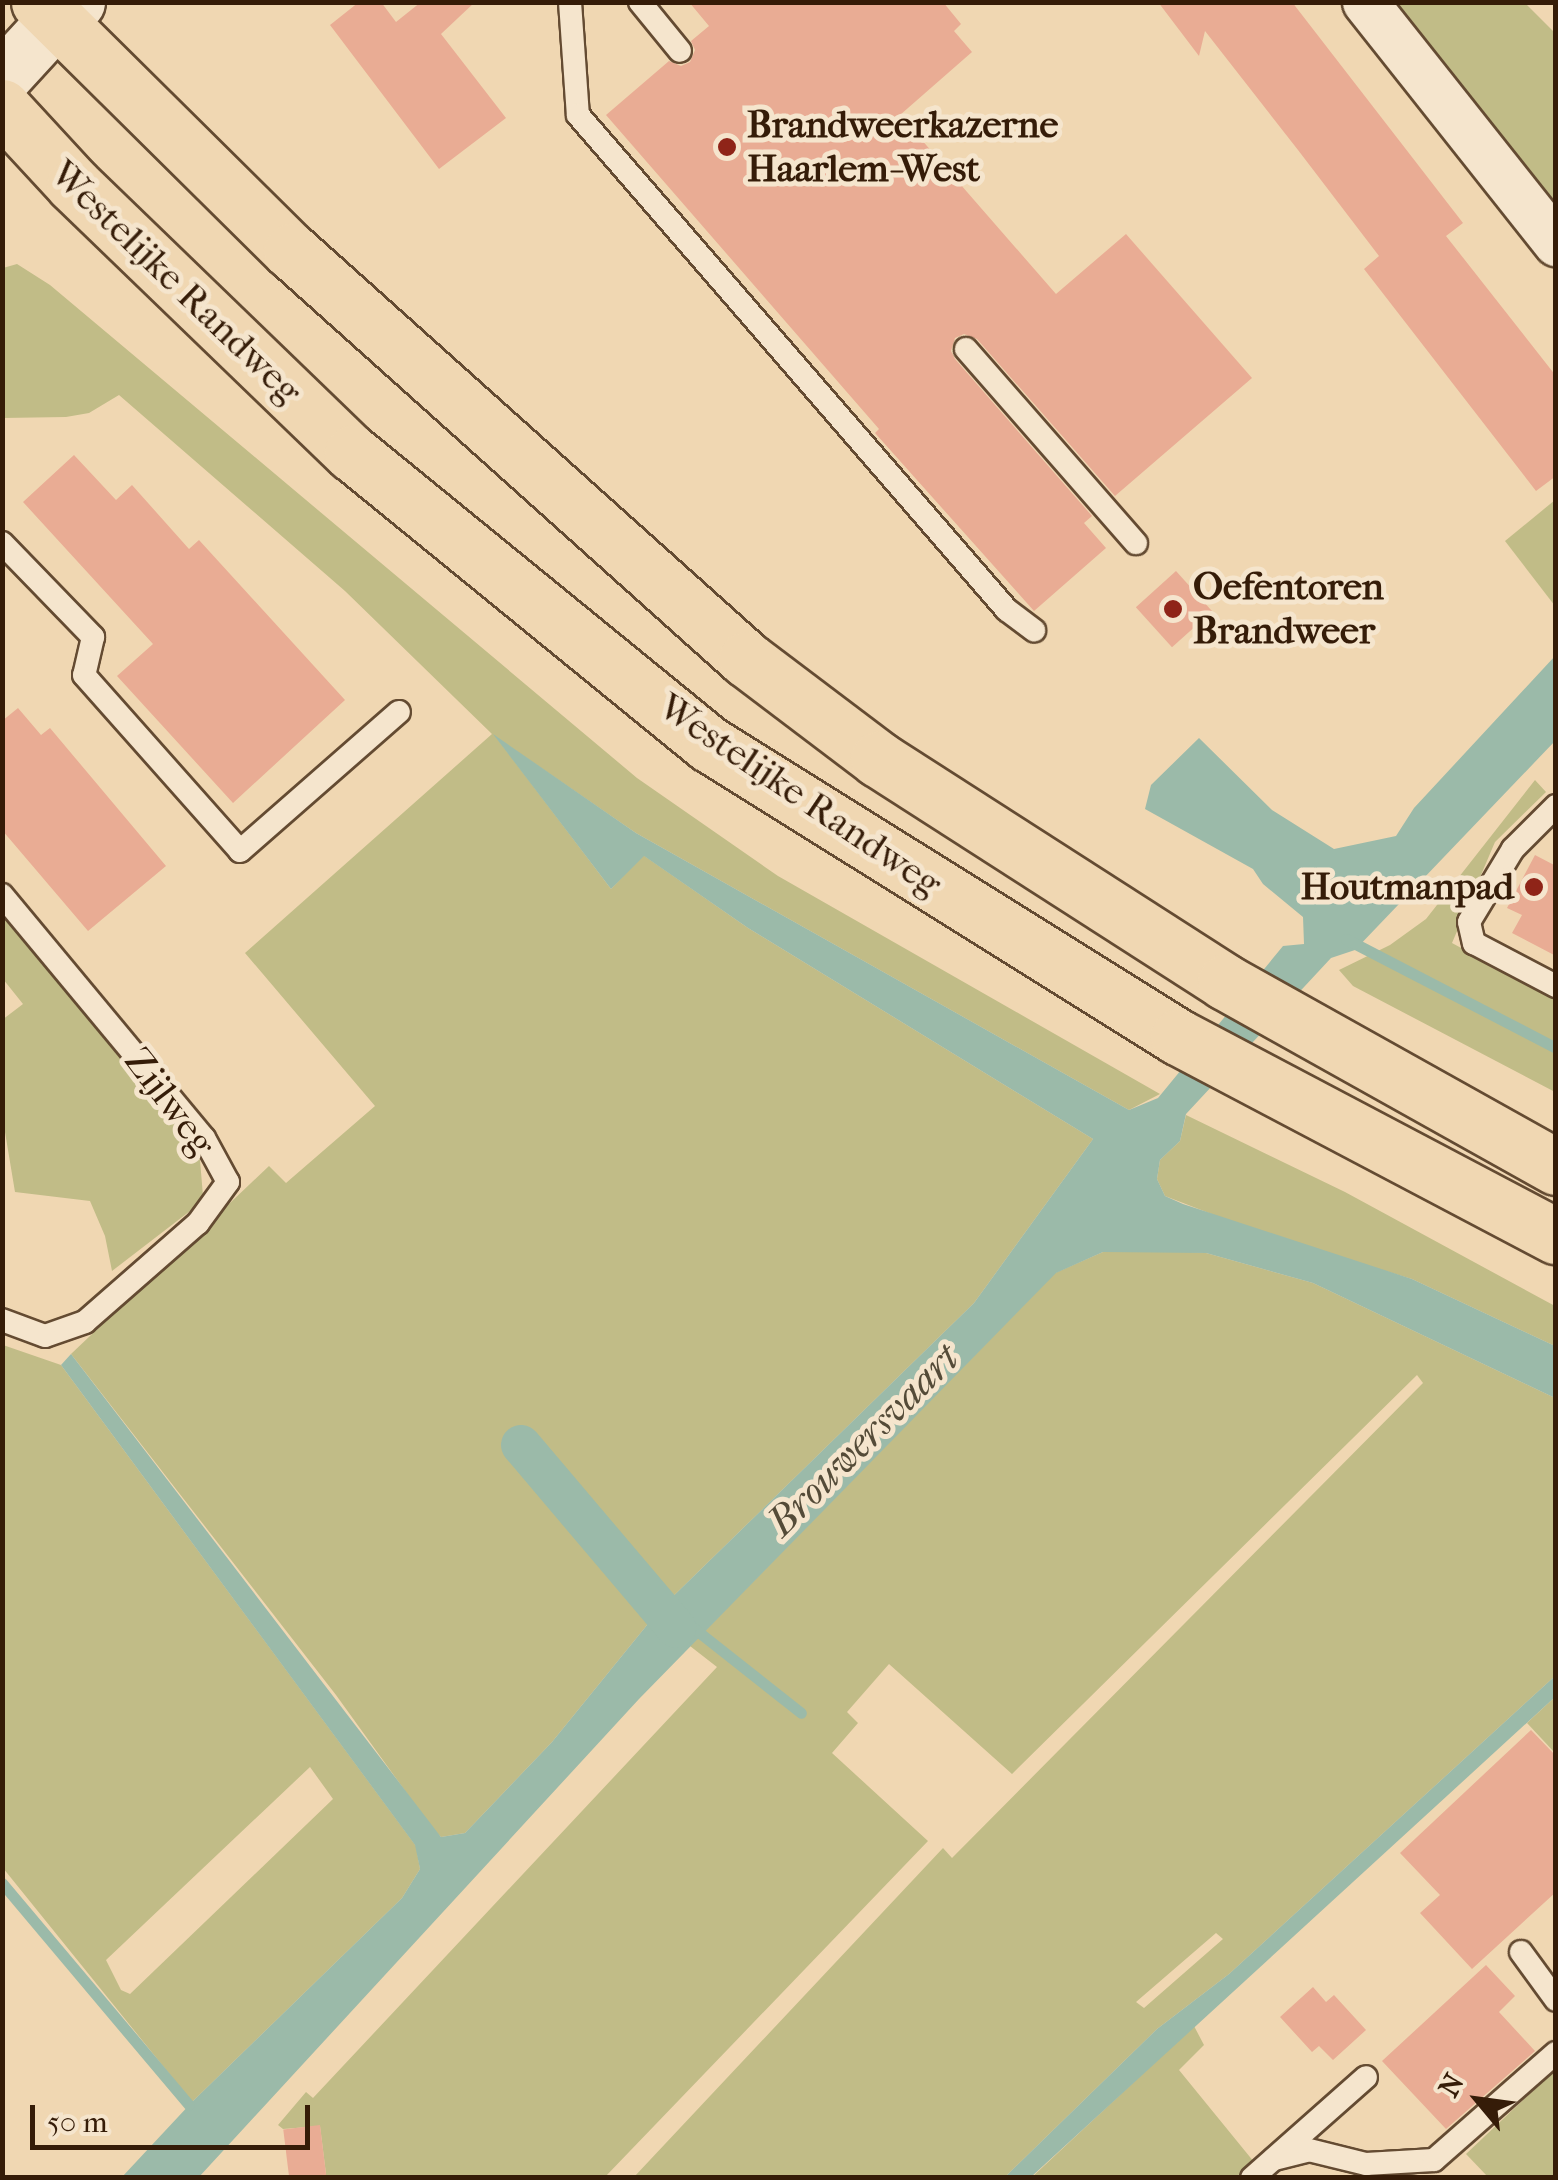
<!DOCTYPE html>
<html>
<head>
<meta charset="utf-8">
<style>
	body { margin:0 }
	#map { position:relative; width:1558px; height:2180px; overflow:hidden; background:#f0d7b2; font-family:"IM FELL French Canon",serif }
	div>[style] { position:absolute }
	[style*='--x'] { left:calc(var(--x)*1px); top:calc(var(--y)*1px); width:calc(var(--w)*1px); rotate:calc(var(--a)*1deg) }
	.green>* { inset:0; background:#c1bc87 }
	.water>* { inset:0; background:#9bbaa9 }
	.stream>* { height:11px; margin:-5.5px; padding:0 5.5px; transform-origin:5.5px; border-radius:5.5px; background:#9bbaa9 }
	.canal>* { height:40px; margin:-20px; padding:0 20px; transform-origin:20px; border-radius:20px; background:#9bbaa9 }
	.building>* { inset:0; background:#e9ac94; transform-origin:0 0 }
	.roads { filter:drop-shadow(2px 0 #644b32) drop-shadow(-2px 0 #644b32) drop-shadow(0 2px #644b32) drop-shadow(0 -2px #644b32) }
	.lane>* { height:22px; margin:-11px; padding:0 11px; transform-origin:11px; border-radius:11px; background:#f5e5cd }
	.street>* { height:45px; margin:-22.5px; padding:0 22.5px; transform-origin:22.5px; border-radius:22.5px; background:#f5e5cd }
	.secondary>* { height:55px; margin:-27.5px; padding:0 27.5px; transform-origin:27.5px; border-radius:27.5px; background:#f5e5cd }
	.primary>* { height:55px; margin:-27.5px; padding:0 27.5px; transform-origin:27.5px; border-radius:27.5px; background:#f0d7b2 }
	.dots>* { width:28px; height:28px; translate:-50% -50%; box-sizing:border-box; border:5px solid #f5e5cd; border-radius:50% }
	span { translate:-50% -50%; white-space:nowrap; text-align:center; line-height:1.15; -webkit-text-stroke:10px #f5e5cd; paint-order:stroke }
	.poi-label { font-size:38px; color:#351c08; font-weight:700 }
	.left { translate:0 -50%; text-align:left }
	.right { translate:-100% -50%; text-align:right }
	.street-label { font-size:38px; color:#351c08 }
	.water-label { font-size:40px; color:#544b38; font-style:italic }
	.frame { position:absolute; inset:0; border:5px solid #351c08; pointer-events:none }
	.north { position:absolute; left:1428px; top:2050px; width:100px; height:100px; -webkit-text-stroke:8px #f5e5cd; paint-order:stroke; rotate:299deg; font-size:28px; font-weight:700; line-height:40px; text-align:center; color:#351c08 }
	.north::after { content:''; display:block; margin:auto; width:35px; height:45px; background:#351c08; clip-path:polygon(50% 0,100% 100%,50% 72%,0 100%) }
	.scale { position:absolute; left:30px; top:2105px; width:280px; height:45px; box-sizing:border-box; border:5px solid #351c08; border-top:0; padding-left:12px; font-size:30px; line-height:35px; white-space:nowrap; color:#351c08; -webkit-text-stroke:8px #f5e5cd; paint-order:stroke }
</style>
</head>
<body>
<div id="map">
	<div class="green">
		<i style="clip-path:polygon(1396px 3px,1525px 3px,1555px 33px,1555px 206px)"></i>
		<i style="clip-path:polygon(17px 264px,50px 285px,637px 778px,778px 876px,1160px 1094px,1129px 1110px,636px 833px,496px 737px,611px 889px,643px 855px,748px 928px,1093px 1139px,974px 1303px,660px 1609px,552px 1742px,465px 1833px,441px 1837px,429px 1824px,336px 1695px,71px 1354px,269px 1166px,286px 1183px,375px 1106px,245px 953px,492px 734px,345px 591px,119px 395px,89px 413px,66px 417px,3px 418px,3px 268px)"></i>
		<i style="clip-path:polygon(1555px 500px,1555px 606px,1505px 541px)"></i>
		<i style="clip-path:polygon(1535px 780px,1546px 792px,1495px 842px,1452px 943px,1555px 999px,1555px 1092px,1353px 986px,1339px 970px,1390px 945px,1426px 919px)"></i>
		<i style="clip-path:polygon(2px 915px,168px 1109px,200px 1160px,203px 1196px,190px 1211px,112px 1271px,105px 1236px,90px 1201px,15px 1192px,3px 1120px,2px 1020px,23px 1004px,3px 979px)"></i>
		<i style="clip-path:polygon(1186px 1115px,1345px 1192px,1555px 1306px,1555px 1346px,1412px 1279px,1266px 1235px,1165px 1196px,1157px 1179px,1160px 1160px,1180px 1141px)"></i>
		<i style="clip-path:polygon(evenodd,1148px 1249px,1206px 1253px,1313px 1283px,1555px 1398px,1555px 1676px,1229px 1974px,1157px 2029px,1005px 2177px,634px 2177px,943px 1848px,952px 1858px,1423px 1383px,1417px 1375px,1012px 1774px,889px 1664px,847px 1712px,858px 1723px,832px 1753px,928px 1841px,605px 2177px,320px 2177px,326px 2174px,320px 2126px,283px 2129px,278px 2125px,306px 2092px,313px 2098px,717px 1667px,690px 1646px,1055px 1273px,1103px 1252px,1148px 1249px,1216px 1933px,1223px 1939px,1144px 2008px,1136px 2002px,1216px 1933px)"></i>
		<i style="clip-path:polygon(evenodd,3px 1345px,61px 1365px,416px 1846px,420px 1869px,402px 1898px,192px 2102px,3px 1868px,3px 1345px,310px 1767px,333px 1799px,130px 1994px,121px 1990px,106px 1960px,310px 1767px)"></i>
		<i style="clip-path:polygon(1555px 1697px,1555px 1753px,1527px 1723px)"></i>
		<i style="clip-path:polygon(1194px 2026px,1204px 2045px,1179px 2070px,1254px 2162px,1236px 2177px,1031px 2178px)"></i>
		<i style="clip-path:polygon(1555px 2070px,1555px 2177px,1488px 2177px,1466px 2154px)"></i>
	</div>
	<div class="water">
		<i style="clip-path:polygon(1555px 656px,1555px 741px,1355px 950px,1331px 958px,1186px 1114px,1180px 1141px,1160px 1160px,1157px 1179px,1165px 1196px,1183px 1204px,1412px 1279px,1555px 1346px,1555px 1398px,1313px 1283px,1206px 1253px,1103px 1252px,1056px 1273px,639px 1699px,199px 2177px,122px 2177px,192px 2102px,402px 1898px,420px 1869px,415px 1845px,61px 1365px,71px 1354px,441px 1837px,465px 1833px,552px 1742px,660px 1609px,974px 1303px,1093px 1139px,748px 928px,644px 856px,611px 889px,493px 734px,636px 833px,1129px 1110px,1158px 1098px,1283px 946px,1304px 944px,1303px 917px,1263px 884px,1253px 869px,1145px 809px,1151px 785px,1199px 738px,1272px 810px,1334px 849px,1396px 836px,1414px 808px)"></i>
		<i style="clip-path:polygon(1555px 1676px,1555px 1697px,1031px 2177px,1005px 2177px,1157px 2029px,1229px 1974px)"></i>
	</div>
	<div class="stream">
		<i style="--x:1346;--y:939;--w:237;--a:27.4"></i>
		<i style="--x:691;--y:1626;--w:140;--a:38.3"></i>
		<i style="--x:2;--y:1883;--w:290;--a:49.9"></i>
	</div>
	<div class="canal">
		<i style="--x:521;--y:1445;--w:240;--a:49.7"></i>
	</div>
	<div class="building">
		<i style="clip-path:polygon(359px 2px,381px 2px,396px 22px,421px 2px,475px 2px,441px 34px,506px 118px,439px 169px,330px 25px)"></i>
		<i style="clip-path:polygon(689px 2px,943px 2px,961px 24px,954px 31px,972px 52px,900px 115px,1056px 294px,1126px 234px,1252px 378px,1115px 496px,977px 339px,964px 334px,955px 338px,951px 351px,955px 359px,1092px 516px,1084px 523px,1106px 548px,1034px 611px,875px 433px,879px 429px,606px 115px,669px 61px,681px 66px,690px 62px,695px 50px,691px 41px,709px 26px)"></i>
		<i style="clip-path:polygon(1158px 2px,1292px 2px,1463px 223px,1446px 236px,1556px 376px,1556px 476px,1536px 491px,1364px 269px,1379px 256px,1298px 150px,1205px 31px,1199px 56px)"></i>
		<i style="clip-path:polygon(74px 455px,116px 500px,132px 485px,189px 549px,199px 540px,345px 700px,233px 803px,117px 676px,153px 644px,23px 502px)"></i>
		<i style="left:1176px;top:571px;width:54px;height:54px;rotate:48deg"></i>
		<i style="clip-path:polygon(18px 708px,41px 735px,50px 728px,166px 866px,88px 931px,2px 830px,2px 721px)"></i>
		<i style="clip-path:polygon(1535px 855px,1556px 866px,1556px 956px,1512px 933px,1522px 915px,1507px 908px)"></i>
		<i style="clip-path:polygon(1531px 1730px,1556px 1756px,1556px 1892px,1472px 1969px,1420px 1913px,1440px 1895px,1400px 1853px)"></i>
		<i style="clip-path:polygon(1486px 1965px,1515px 1996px,1499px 2012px,1535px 2051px,1446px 2129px,1382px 2061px)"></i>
		<i style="clip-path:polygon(1313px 1987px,1326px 2002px,1334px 1995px,1366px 2030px,1333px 2060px,1319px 2046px,1312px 2052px,1280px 2017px)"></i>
		<i style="left:320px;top:2125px;width:50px;height:37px;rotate:83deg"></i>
	</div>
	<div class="roads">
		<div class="lane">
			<i style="--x:570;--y:2;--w:113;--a:86"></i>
			<i style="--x:578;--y:115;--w:655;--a:49.09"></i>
			<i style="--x:1007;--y:610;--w:34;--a:37"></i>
			<i style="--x:640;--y:2;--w:63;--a:50.8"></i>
			<i style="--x:966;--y:349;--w:258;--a:48.8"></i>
			<i style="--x:2;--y:543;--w:131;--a:45.9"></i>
			<i style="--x:93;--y:637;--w:39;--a:103"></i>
			<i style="--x:84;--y:675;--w:235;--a:48.4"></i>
			<i style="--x:240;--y:851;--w:211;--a:-41.2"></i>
			<i style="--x:1556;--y:806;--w:61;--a:135"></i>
			<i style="--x:1513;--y:849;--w:85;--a:121.1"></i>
			<i style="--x:1469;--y:922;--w:22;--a:77"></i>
			<i style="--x:1474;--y:943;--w:93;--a:27.7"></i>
			<i style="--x:2;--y:895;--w:316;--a:50.3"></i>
			<i style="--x:204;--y:1138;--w:50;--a:61.4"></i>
			<i style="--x:228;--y:1182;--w:51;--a:126.2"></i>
			<i style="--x:198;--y:1223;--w:150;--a:138.8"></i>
			<i style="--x:85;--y:1322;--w:42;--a:160.7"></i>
			<i style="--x:45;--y:1336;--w:46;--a:-159.6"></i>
			<i style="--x:1521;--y:1952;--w:59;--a:53.9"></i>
			<i style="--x:1274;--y:2159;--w:36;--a:-14"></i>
			<i style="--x:1309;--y:2150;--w:59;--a:13.8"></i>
			<i style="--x:1366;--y:2164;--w:68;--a:-3.4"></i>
			<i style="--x:1434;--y:2160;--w:162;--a:-41.3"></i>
			<i style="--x:1252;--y:2178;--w:152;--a:-41.5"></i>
		</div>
		<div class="street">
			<i style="--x:1365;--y:2;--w:308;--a:51.6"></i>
		</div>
		<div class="secondary">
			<i style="--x:2;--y:78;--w:80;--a:-47.5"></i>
			<i style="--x:56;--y:19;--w:27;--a:-39"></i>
		</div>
		<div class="primary">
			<i style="--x:39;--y:2;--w:354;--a:44.7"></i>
			<i style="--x:291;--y:251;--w:611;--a:41.88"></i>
			<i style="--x:746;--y:659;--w:166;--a:37.1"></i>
			<i style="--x:878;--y:759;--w:412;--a:32.7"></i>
			<i style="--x:1225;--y:982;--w:379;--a:29.2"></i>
			<i style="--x:2;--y:107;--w:106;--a:47.3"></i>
			<i style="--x:74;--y:185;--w:386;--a:44"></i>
			<i style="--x:352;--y:453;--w:461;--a:39.2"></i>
			<i style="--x:709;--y:744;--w:553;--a:31.99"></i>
			<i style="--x:1178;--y:1037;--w:427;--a:27.8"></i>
		</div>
	</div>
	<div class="dots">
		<i style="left:727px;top:147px;background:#8f2418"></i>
		<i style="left:1173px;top:609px;background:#8f2418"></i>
		<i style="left:1534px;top:887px;background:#8f2418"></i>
	</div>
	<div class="poi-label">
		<span class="left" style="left:747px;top:147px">Brandweerkazerne<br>Haarlem-West</span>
		<span class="left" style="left:1193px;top:609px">Oefentoren<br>Brandweer</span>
		<span class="right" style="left:1514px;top:887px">Houtmanpad</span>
	</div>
	<div class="street-label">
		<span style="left:176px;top:282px;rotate:44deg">Westelijke Randweg</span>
		<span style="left:800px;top:795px;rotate:34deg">Westelijke Randweg</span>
		<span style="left:170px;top:1102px;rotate:53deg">Zijlweg</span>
	</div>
	<div class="water-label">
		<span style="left:863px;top:1440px;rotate:-45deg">Brouwersvaart</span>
	</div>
	<div class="frame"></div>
	<div class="north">N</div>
	<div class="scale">50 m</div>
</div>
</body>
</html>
